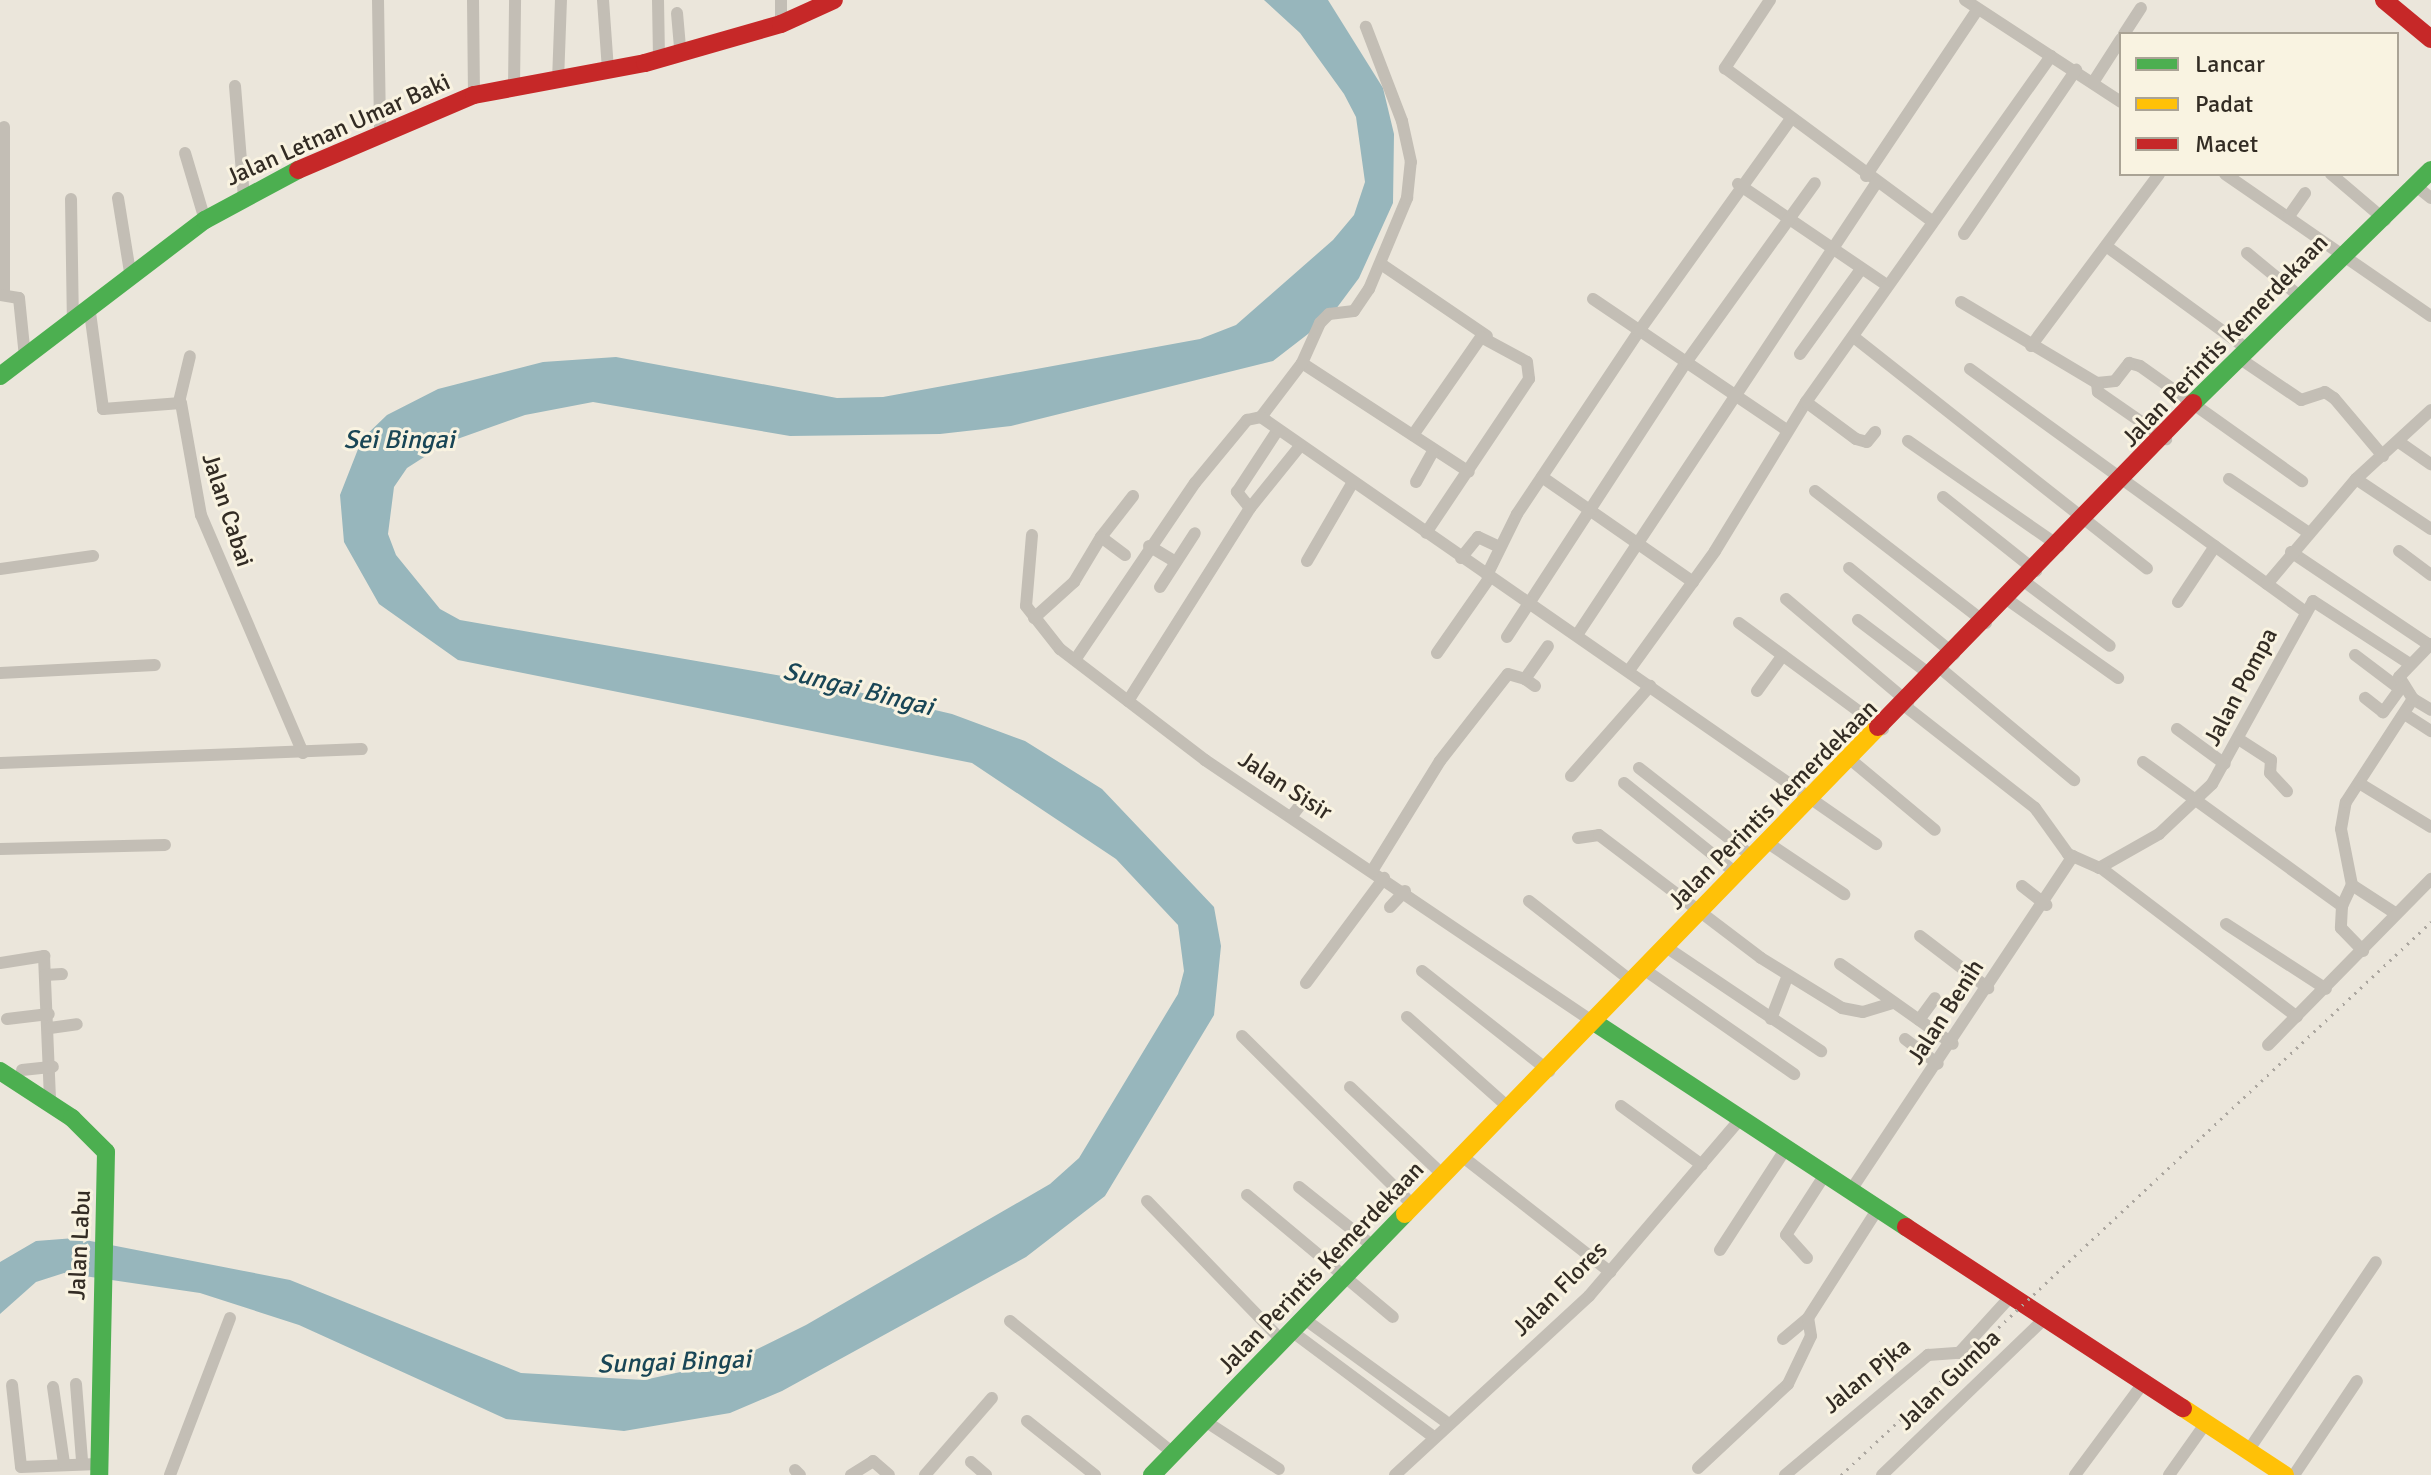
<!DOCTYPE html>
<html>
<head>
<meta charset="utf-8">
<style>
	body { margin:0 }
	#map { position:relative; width:2431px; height:1475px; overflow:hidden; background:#ebe6db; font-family:Signika,sans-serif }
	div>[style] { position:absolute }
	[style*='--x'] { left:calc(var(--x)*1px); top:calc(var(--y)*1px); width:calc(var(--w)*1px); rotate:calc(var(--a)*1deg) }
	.water>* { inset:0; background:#97b6bc }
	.street>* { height:12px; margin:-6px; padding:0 6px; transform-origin:6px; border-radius:6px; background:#c3beb5 }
	.fast>* { height:18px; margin:-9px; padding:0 9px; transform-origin:9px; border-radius:9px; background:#4caf50 }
	.slow>* { height:18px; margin:-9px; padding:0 9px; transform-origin:9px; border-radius:9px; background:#ffc107 }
	.jam>* { height:18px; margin:-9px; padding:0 9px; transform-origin:9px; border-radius:9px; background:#c62828 }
	.rail>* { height:3px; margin-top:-1.5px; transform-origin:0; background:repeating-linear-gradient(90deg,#aba69f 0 2px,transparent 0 8px) }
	span { translate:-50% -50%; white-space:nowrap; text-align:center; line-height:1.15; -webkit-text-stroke:6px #f9f3e1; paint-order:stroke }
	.street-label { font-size:24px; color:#332c24 }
	.water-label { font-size:26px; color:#194656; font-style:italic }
	.legend { position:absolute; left:2119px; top:32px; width:280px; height:144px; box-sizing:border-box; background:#f9f3e1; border:2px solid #aaa395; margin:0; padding:10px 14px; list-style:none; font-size:24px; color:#332c24 }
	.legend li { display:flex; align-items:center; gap:16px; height:40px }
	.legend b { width:40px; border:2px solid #aaa395 }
</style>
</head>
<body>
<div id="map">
	<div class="water">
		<i style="clip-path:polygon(1264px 0,1328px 0,1383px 88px,1394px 134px,1393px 203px,1359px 278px,1330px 317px,1273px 361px,1011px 426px,940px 434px,790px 436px,593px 402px,525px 415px,446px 443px,407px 468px,394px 487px,388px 534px,396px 555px,440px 609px,460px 620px,811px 681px,952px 714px,1025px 741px,1102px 789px,1214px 907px,1221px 946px,1214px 1015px,1105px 1196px,1026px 1257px,782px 1391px,730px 1413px,624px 1431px,506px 1419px,299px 1325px,200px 1293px,64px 1273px,36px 1282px,0 1314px,0 1262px,36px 1241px,75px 1238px,290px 1280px,521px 1373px,644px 1380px,735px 1360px,806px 1325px,1050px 1184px,1079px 1158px,1178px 994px,1184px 971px,1178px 925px,1116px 859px,972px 763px,458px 660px,379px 604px,344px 542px,340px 495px,362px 439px,387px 415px,438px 389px,543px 362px,616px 357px,837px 398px,883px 397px,1200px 339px,1236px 325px,1333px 240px,1354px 215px,1365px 182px,1356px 117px,1344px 94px,1300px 33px)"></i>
	</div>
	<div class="street">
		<i style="--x:378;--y:0;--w:133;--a:89.1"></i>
		<i style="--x:473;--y:0;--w:95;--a:89.4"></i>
		<i style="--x:603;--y:0;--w:70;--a:85.9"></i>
		<i style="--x:658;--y:0;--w:59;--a:89"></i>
		<i style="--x:781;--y:0;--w:24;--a:90"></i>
		<i style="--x:1770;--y:0;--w:82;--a:123.5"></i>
		<i style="--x:1725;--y:68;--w:257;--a:36.5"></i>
		<i style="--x:1965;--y:0;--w:186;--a:33.2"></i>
		<i style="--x:677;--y:13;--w:38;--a:85"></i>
		<i style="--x:2124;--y:34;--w:31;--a:-57"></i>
		<i style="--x:558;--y:81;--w:81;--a:-87.9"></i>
		<i style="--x:2094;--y:81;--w:50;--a:-57.3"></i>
		<i style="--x:235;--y:86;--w:111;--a:85.4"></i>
		<i style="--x:514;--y:87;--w:87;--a:-89.3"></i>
		<i style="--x:185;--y:153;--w:70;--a:73.4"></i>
		<i style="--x:2225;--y:174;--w:250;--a:34.6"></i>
		<i style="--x:2331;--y:174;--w:71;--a:40.4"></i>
		<i style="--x:1866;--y:176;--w:200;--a:-56.2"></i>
		<i style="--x:1738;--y:184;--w:181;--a:34.2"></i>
		<i style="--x:2416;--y:186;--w:19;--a:39"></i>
		<i style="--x:118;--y:198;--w:75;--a:80.8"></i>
		<i style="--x:71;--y:199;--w:121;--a:89.1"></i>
		<i style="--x:2289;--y:216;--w:28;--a:-55"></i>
		<i style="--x:1964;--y:234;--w:199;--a:-55.7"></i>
		<i style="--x:2106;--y:246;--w:175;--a:36.1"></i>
		<i style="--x:2247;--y:253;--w:66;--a:39.5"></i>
		<i style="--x:1381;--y:264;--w:128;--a:34.2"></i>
		<i style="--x:4;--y:293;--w:166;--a:-90"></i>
		<i style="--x:0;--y:295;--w:19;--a:9"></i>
		<i style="--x:19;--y:298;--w:59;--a:84.2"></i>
		<i style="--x:1593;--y:299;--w:235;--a:34.1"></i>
		<i style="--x:1961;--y:302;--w:158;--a:30.8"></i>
		<i style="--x:2097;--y:383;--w:18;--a:-6"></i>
		<i style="--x:2115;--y:381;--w:23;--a:-52"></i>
		<i style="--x:2129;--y:363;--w:11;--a:15"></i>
		<i style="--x:2140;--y:366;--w:199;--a:35.4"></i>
		<i style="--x:89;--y:305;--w:105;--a:82.3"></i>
		<i style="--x:103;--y:409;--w:78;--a:-4.4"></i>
		<i style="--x:181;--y:403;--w:114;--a:79.9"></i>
		<i style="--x:201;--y:515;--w:259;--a:66.8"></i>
		<i style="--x:1855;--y:338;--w:372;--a:38.3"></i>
		<i style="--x:2031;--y:346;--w:214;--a:-53.3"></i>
		<i style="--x:1800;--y:354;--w:105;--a:-54.3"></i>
		<i style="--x:2239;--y:358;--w:75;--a:34.1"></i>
		<i style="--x:2301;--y:400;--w:25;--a:-18"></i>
		<i style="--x:2325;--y:392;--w:11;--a:34"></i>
		<i style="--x:2334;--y:398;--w:76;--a:49.8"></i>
		<i style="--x:1302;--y:363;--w:199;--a:33.1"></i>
		<i style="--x:1970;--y:369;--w:411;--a:35.9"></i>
		<i style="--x:2097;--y:383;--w:9;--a:84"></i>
		<i style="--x:2098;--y:392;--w:83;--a:34.7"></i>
		<i style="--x:179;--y:402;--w:47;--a:-76.6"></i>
		<i style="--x:1806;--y:402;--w:62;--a:36.5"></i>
		<i style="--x:1856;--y:439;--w:11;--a:15"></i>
		<i style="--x:1867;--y:442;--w:13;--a:-51"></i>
		<i style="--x:1261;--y:417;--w:68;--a:-52.8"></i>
		<i style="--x:1302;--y:363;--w:44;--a:-65.8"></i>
		<i style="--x:1320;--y:323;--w:13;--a:-45"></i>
		<i style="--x:1329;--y:314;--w:25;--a:-7"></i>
		<i style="--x:1354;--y:311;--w:27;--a:-56"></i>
		<i style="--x:1369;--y:289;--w:99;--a:-67.3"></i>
		<i style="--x:1407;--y:198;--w:36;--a:-84"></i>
		<i style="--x:1411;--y:162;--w:42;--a:-102.4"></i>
		<i style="--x:1402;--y:121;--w:101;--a:-111"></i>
		<i style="--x:1413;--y:435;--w:119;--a:-55.2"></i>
		<i style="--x:1481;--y:337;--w:52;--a:28.5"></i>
		<i style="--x:1527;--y:362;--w:17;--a:83"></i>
		<i style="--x:1529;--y:379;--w:185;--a:123.8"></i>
		<i style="--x:1908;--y:441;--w:184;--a:34.8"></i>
		<i style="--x:2399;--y:442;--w:39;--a:35"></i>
		<i style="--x:1542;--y:477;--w:184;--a:34.8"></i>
		<i style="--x:2229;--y:479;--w:97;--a:34"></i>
		<i style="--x:2356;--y:479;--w:90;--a:33.7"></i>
		<i style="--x:1416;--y:482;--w:35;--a:-61"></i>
		<i style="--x:1815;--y:491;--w:216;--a:37.7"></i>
		<i style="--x:1943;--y:497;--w:119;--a:38.5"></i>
		<i style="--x:1250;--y:508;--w:21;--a:-129"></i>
		<i style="--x:1237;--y:492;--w:73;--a:-56.7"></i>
		<i style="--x:1032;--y:535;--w:71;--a:94.8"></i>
		<i style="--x:1026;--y:606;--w:55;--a:51.7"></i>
		<i style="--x:1060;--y:649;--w:183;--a:37.4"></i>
		<i style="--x:1205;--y:760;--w:473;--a:34"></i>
		<i style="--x:1101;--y:537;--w:52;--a:-52"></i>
		<i style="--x:1149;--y:546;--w:29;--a:31"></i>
		<i style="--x:2399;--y:551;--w:40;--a:37"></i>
		<i style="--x:2291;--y:552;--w:169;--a:33.9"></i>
		<i style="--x:1461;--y:558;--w:27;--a:-51"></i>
		<i style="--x:1478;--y:537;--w:23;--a:25"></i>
		<i style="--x:1307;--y:561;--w:91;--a:-59.8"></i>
		<i style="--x:1849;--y:568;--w:136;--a:39.3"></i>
		<i style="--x:0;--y:569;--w:94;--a:-8"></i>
		<i style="--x:1487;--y:575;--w:68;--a:-63.8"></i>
		<i style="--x:1517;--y:514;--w:220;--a:-56.3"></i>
		<i style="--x:1639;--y:331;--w:261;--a:-54.4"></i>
		<i style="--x:2025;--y:582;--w:106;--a:37"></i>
		<i style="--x:2267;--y:584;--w:138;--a:-49.7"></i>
		<i style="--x:2356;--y:479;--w:102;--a:-42.6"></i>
		<i style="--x:1160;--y:587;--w:64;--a:-57.1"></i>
		<i style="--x:1786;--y:599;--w:160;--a:40.2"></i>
		<i style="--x:2008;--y:600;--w:135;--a:35.3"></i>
		<i style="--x:2178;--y:602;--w:67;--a:-56.5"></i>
		<i style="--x:1034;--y:618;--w:54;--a:-42"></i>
		<i style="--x:1074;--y:582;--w:52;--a:-59"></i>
		<i style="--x:1101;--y:537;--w:30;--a:37"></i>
		<i style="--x:1858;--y:620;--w:93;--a:37.1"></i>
		<i style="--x:1739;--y:623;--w:179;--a:36.4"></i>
		<i style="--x:1577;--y:635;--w:543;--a:-56.49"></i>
		<i style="--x:1507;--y:637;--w:330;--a:-56.9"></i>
		<i style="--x:1687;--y:361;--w:219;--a:-54.3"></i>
		<i style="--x:1437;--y:653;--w:93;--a:-55.1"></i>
		<i style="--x:2355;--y:655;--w:56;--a:37.1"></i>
		<i style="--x:2400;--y:689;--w:29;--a:126"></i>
		<i style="--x:2383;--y:712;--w:23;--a:-142"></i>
		<i style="--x:1075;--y:660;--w:214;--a:-55.9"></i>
		<i style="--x:1195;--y:483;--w:82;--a:-50.5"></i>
		<i style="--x:1247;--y:420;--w:14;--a:-12"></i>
		<i style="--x:1261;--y:417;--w:749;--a:34.77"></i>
		<i style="--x:1940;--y:668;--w:175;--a:39.9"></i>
		<i style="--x:1630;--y:669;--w:145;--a:-54.2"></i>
		<i style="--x:1715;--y:551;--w:175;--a:-58.6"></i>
		<i style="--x:1806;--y:402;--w:424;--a:-54.7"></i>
		<i style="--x:0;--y:673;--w:155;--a:-3"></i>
		<i style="--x:1535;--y:686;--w:12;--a:-145"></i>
		<i style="--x:1525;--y:679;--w:40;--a:-55.1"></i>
		<i style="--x:1757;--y:691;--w:44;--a:-54.2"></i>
		<i style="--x:2413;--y:699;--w:21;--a:31"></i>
		<i style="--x:1128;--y:701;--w:228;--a:-57.7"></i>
		<i style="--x:1250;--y:508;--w:80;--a:-51.1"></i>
		<i style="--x:1905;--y:706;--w:165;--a:38.1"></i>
		<i style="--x:2035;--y:808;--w:57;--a:54.3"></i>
		<i style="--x:2068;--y:854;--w:34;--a:24"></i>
		<i style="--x:2099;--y:868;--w:69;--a:-29.5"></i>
		<i style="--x:2159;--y:834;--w:73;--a:-43.3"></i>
		<i style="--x:2212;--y:784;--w:209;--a:-61.1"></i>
		<i style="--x:2313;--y:601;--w:116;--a:33"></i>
		<i style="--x:2406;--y:715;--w:30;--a:33"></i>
		<i style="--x:2177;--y:729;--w:59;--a:36.1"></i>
		<i style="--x:2240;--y:740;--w:37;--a:33"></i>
		<i style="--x:2271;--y:760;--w:13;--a:94"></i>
		<i style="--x:2270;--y:773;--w:25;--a:47"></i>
		<i style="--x:1851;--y:760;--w:109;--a:39.8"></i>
		<i style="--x:2143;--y:762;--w:246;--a:35.9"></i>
		<i style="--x:2342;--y:906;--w:23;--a:-65"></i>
		<i style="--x:2352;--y:885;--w:57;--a:-101.1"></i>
		<i style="--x:2341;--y:829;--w:27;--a:-80"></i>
		<i style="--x:2346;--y:802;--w:123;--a:-57"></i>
		<i style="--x:2413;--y:699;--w:26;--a:-122"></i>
		<i style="--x:2399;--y:677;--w:46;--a:-45.9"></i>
		<i style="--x:0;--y:763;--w:362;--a:-2.2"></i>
		<i style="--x:1639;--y:768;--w:146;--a:38"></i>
		<i style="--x:1571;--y:776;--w:120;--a:-48.7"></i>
		<i style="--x:1624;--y:783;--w:145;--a:38.8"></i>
		<i style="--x:2359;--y:783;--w:84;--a:31.4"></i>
		<i style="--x:1291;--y:817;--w:24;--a:-52"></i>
		<i style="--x:1578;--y:838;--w:21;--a:-8"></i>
		<i style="--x:1599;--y:835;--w:203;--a:37.2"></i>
		<i style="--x:1761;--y:958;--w:95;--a:31.7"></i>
		<i style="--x:1842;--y:1008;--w:21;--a:11"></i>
		<i style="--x:1863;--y:1012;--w:31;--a:-17"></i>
		<i style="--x:1768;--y:843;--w:92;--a:33.9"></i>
		<i style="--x:0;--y:849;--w:165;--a:-1.4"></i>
		<i style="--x:2101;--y:868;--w:246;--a:37.2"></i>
		<i style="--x:1372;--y:871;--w:129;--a:-58.3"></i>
		<i style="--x:1440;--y:761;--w:110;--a:-52"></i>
		<i style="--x:1508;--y:674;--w:18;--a:16"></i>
		<i style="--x:2352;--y:885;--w:51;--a:33.1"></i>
		<i style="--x:2022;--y:886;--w:31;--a:38"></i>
		<i style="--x:1529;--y:901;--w:133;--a:38"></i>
		<i style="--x:2342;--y:906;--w:22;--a:93"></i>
		<i style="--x:2341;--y:928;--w:32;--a:46"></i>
		<i style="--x:1390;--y:907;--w:22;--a:-47"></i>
		<i style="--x:2226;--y:924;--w:119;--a:33"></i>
		<i style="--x:1920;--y:936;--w:86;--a:37.4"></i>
		<i style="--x:1666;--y:947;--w:187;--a:33.9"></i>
		<i style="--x:0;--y:963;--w:45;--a:-9"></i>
		<i style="--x:44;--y:956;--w:146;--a:87.6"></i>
		<i style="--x:1840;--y:964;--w:138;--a:35.3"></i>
		<i style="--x:1645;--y:970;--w:182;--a:34.9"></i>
		<i style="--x:1422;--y:971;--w:162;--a:38.2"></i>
		<i style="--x:45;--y:975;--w:17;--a:-3"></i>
		<i style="--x:1306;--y:983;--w:131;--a:-53.4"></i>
		<i style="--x:1407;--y:1017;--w:137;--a:41.7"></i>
		<i style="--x:7;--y:1019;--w:42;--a:-6.8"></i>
		<i style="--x:1771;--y:1019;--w:47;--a:-68.9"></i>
		<i style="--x:1919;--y:1020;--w:27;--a:-54"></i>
		<i style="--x:50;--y:1028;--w:27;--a:-8"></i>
		<i style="--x:1242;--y:1036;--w:242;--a:44.7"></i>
		<i style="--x:1905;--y:1039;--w:41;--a:37.1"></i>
		<i style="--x:2268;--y:1045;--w:233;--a:-45.5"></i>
		<i style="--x:22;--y:1070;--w:31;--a:-6"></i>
		<i style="--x:1350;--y:1087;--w:129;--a:43.4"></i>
		<i style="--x:1621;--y:1106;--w:100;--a:36.1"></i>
		<i style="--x:1463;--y:1157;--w:187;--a:38"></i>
		<i style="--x:1299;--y:1187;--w:96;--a:38.7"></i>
		<i style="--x:1851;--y:1190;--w:401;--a:-56.4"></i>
		<i style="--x:1247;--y:1195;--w:190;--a:39.9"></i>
		<i style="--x:1147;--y:1201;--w:196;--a:46"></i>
		<i style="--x:1720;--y:1250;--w:123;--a:-57"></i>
		<i style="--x:1807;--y:1258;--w:31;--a:-132"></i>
		<i style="--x:1786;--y:1235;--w:74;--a:-57.2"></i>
		<i style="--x:1303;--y:1318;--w:175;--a:36"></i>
		<i style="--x:1010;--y:1321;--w:210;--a:39"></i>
		<i style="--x:1290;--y:1330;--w:176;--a:36.7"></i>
		<i style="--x:1783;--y:1339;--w:33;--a:-40"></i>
		<i style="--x:76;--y:1384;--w:77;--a:85.5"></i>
		<i style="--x:12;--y:1385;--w:82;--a:83.7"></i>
		<i style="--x:21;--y:1467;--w:77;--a:-2.2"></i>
		<i style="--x:53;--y:1387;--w:77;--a:81.8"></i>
		<i style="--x:1027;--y:1421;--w:87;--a:38.5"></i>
		<i style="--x:1205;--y:1421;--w:88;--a:33"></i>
		<i style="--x:2248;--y:1451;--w:228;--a:-55.9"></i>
		<i style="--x:971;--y:1462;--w:20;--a:41"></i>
		<i style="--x:1698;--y:1468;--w:123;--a:-43"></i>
		<i style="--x:1788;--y:1384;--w:53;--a:-64.4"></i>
		<i style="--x:1811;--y:1336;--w:18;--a:-99"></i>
		<i style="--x:1808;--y:1318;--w:132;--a:-57.4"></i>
		<i style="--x:795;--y:1470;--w:7;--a:45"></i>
		<i style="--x:170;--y:1475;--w:168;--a:-69.1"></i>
		<i style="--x:851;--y:1475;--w:26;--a:-32"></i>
		<i style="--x:873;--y:1461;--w:21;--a:41"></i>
		<i style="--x:925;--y:1475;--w:102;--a:-49"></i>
		<i style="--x:1395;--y:1475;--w:264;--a:-42.7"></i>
		<i style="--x:1589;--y:1296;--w:234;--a:-49.5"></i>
		<i style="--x:1785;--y:1475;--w:187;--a:-40"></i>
		<i style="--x:1928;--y:1355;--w:31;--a:-4"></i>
		<i style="--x:1959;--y:1353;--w:79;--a:-47.6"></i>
		<i style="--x:1882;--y:1475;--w:228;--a:-43.9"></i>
		<i style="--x:2075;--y:1475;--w:116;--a:-53.4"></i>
		<i style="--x:2169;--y:1475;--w:64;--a:-54.6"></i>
		<i style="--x:2294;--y:1475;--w:113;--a:-56.2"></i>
	</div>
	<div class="fast">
		<i style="--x:0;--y:376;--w:258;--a:-37.3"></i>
		<i style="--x:205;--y:220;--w:106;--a:-28.3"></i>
		<i style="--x:2193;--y:403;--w:333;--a:-44.4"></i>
		<i style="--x:1597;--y:1024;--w:370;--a:33.3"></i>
		<i style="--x:0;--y:1071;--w:86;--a:33.1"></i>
		<i style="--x:72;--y:1118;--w:48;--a:45"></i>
		<i style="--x:106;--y:1152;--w:323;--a:91.2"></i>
		<i style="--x:1152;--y:1475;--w:363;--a:-45.9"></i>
	</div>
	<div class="slow">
		<i style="--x:1405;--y:1214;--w:679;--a:-45.84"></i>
		<i style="--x:2183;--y:1408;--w:122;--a:33.3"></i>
	</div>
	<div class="jam">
		<i style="--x:2384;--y:0;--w:61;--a:39.7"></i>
		<i style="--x:298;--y:170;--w:191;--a:-23.1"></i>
		<i style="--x:474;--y:95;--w:174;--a:-10.6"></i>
		<i style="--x:645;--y:63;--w:141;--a:-16"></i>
		<i style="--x:781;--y:24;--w:58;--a:-24.4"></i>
		<i style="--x:1878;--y:727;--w:452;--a:-45.8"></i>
		<i style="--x:1906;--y:1227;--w:331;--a:33.2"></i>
	</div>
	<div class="rail">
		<i style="--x:1841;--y:1475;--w:809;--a:-43.15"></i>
	</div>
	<div class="street-label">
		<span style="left:338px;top:130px;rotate:-24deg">Jalan Letnan Umar Baki</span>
		<span style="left:2225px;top:341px;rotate:-46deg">Jalan Perintis Kemerdekaan</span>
		<span style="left:227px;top:510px;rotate:72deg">Jalan Cabai</span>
		<span style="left:2241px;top:687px;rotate:-62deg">Jalan Pompa</span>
		<span style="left:1285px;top:786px;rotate:33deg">Jalan Sisir</span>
		<span style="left:1773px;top:805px;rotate:-45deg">Jalan Perintis Kemerdekaan</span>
		<span style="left:1946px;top:1012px;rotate:-57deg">Jalan Benih</span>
		<span style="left:80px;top:1245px;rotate:-87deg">Jalan Labu</span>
		<span style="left:1321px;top:1268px;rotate:-46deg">Jalan Perintis Kemerdekaan</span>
		<span style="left:1560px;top:1289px;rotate:-45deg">Jalan Flores</span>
		<span style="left:1867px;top:1376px;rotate:-39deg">Jalan Pjka</span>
		<span style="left:1949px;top:1380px;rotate:-44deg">Jalan Gumba</span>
	</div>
	<div class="water-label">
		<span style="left:399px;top:441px">Sei Bingai</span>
		<span style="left:858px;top:690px;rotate:14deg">Sungai Bingai</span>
		<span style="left:674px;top:1363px;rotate:-2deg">Sungai Bingai</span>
	</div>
	<ul class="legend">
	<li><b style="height:10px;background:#4caf50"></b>Lancar</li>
	<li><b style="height:10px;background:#ffc107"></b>Padat</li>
	<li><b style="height:10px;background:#c62828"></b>Macet</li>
	</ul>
</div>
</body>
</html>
